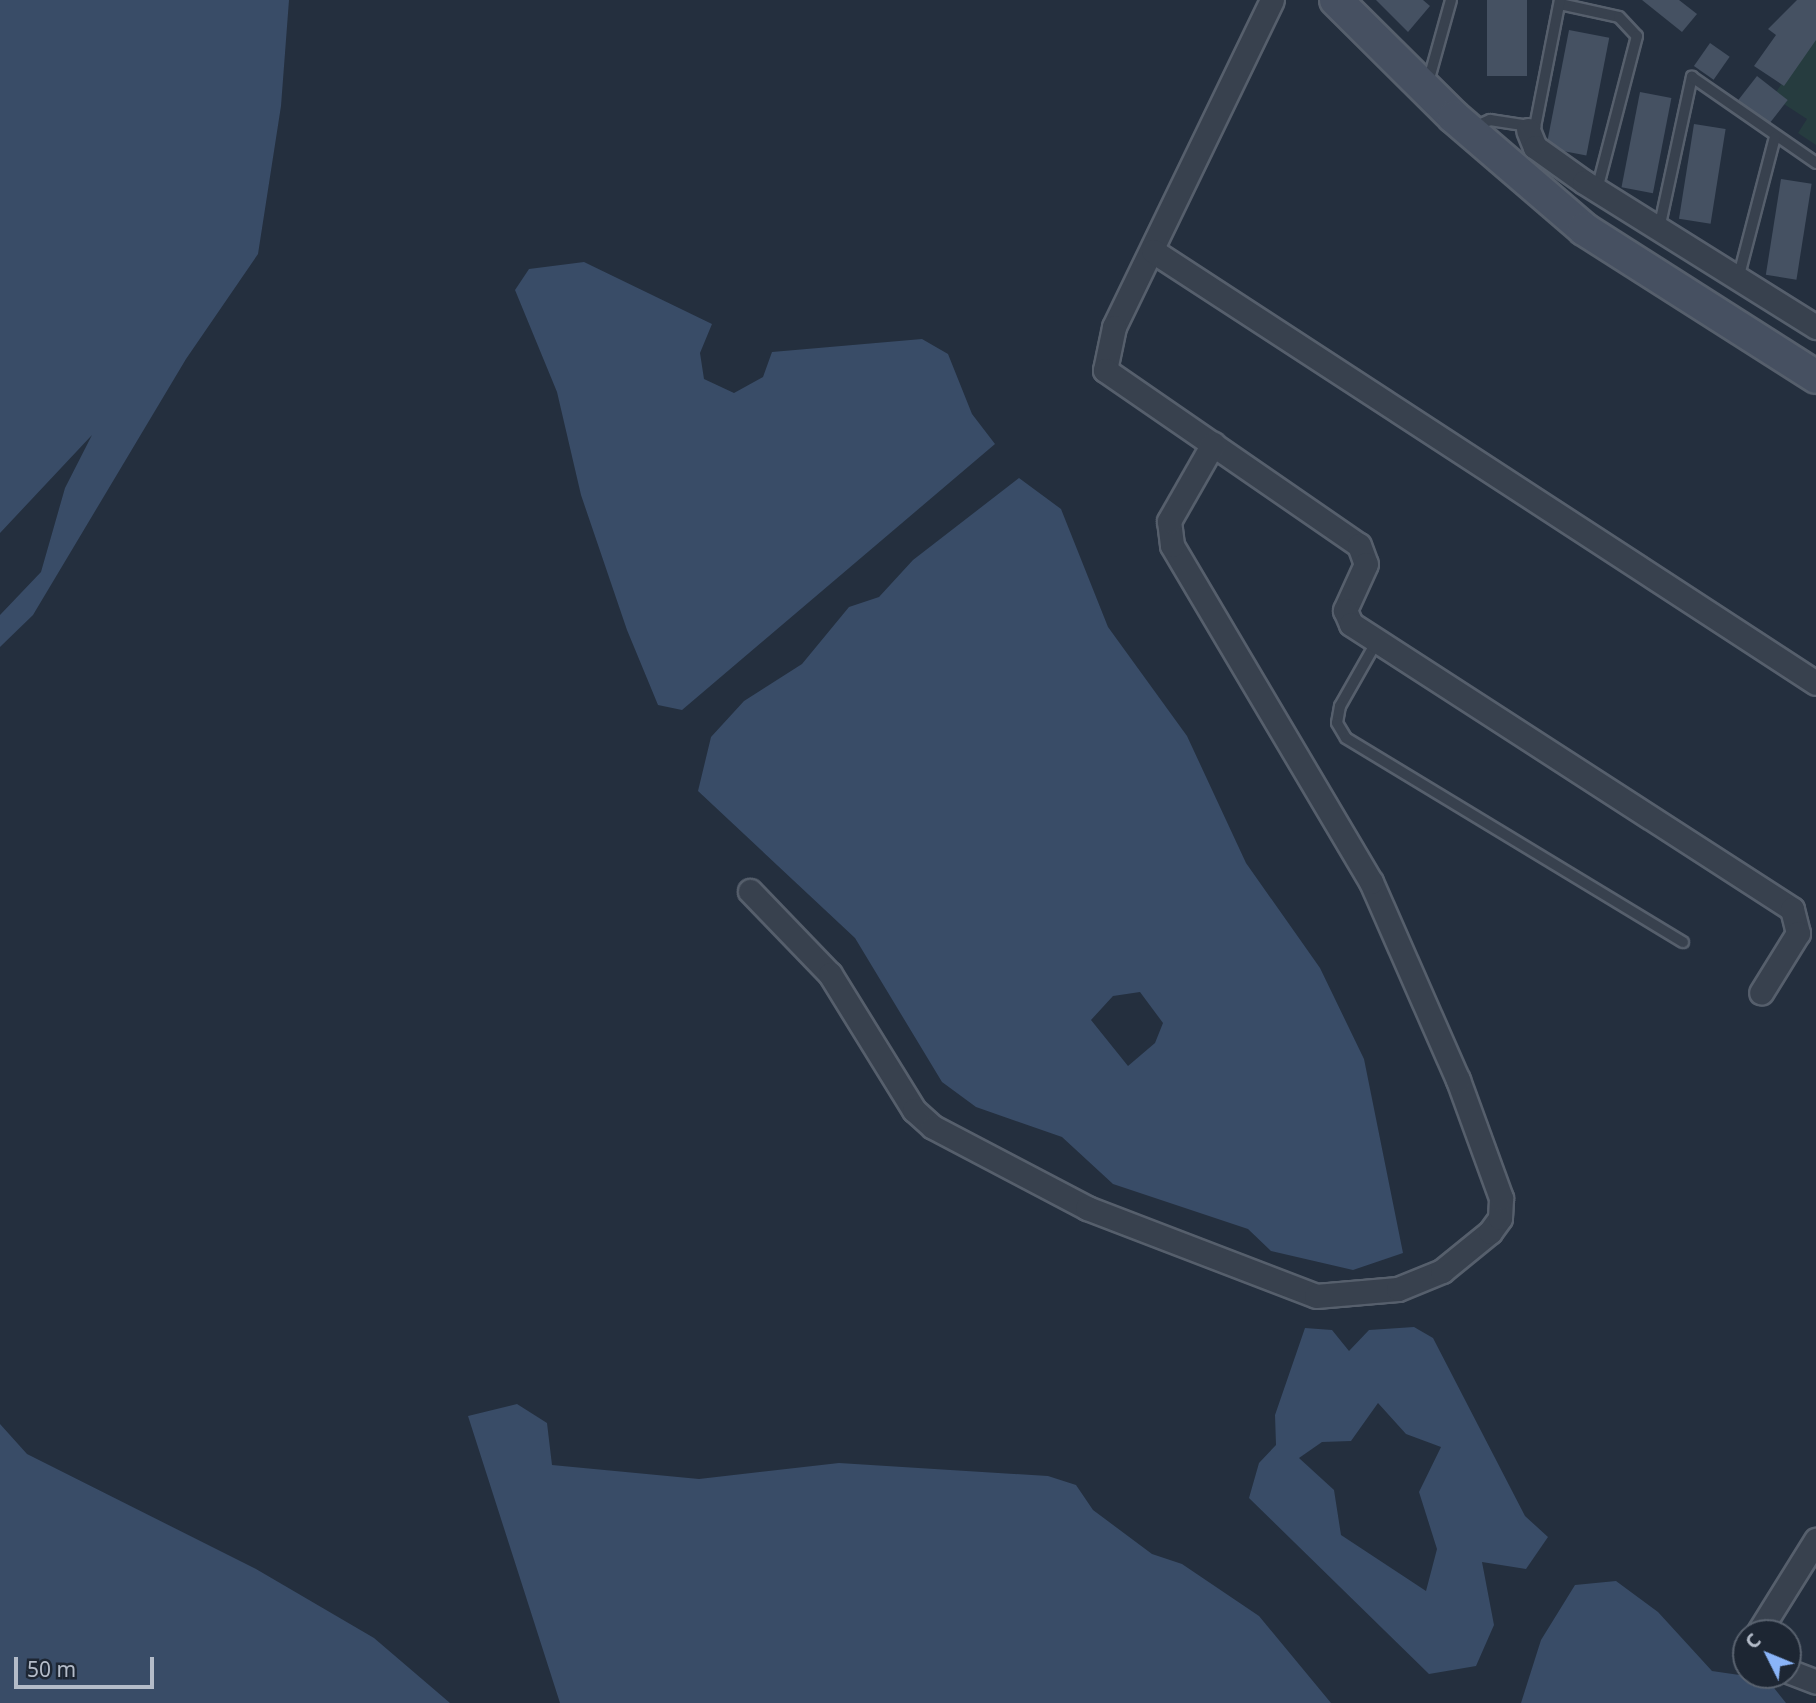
<!DOCTYPE html>
<html>
<head>
<meta charset="utf-8">
<style>
	body { margin:0 }
	#map { position:relative; width:1816px; height:1703px; overflow:hidden; background:#242f3e; font-family:"Noto Sans",sans-serif }
	div>[style] { position:absolute }
	[style*='--x'] { left:calc(var(--x)*1px); top:calc(var(--y)*1px); width:calc(var(--w)*1px); rotate:calc(var(--a)*1deg) }
	.green>* { inset:0; background:#263c3f }
	.water>* { inset:0; background:#394c67 }
	.building>* { inset:0; background:#455162; transform-origin:0 0 }
	.roads { filter:drop-shadow(2px 0 #565f6c) drop-shadow(-2px 0 #565f6c) drop-shadow(0 2px #565f6c) drop-shadow(0 -2px #565f6c) }
	.service>* { height:10px; margin:-5px; padding:0 5px; transform-origin:5px; border-radius:5px; background:#38414e }
	.minor>* { height:23px; margin:-11.5px; padding:0 11.5px; transform-origin:11.5px; border-radius:11.5px; background:#38414e }
	.secondary>* { height:32px; margin:-16px; padding:0 16px; transform-origin:16px; border-radius:16px; background:#465061 }
	span { translate:-50% -50%; white-space:nowrap; text-align:center; line-height:1.15; -webkit-text-stroke:6px #1d2633; paint-order:stroke }
	.north { position:absolute; left:1732px; top:1619px; width:70px; height:70px; box-sizing:border-box; background:#1d2633; border:2px solid #59626f; border-radius:50%; rotate:313deg; font-size:19px; font-weight:700; line-height:28px; text-align:center; color:#b4bcc9 }
	.north::after { content:''; display:block; margin:auto; width:24px; height:32px; background:#8ab4f8; clip-path:polygon(50% 0,100% 100%,50% 72%,0 100%) }
	.scale { position:absolute; left:14px; top:1657px; width:140px; height:32px; box-sizing:border-box; border:4px solid #b4bcc9; border-top:0; padding-left:9px; font-size:21px; line-height:24px; white-space:nowrap; color:#b4bcc9; -webkit-text-stroke:5px #1d2633; paint-order:stroke }
</style>
</head>
<body>
<div id="map">
	<div class="green">
		<i style="clip-path:polygon(1816px 30px,1816px 145px,1798px 133px,1807px 119px,1773px 97px)"></i>
	</div>
	<div class="water">
		<i style="clip-path:polygon(0 0,289px 0,281px 106px,258px 254px,186px 359px,33px 615px,0 647px,0 615px,41px 572px,65px 488px,92px 435px,0 533px)"></i>
		<i style="clip-path:polygon(584px 262px,712px 324px,700px 353px,704px 379px,734px 393px,763px 377px,772px 352px,922px 339px,948px 354px,972px 414px,995px 444px,682px 710px,658px 705px,627px 630px,581px 495px,557px 392px,515px 290px,529px 269px)"></i>
		<i style="clip-path:polygon(evenodd,1019px 478px,1061px 509px,1108px 627px,1187px 736px,1246px 863px,1320px 968px,1364px 1059px,1403px 1253px,1353px 1270px,1271px 1251px,1248px 1229px,1113px 1184px,1062px 1137px,976px 1107px,942px 1082px,855px 938px,698px 791px,711px 737px,744px 701px,802px 664px,849px 607px,879px 597px,913px 560px,1019px 478px,1140px 992px,1163px 1023px,1155px 1043px,1128px 1066px,1091px 1020px,1113px 996px,1140px 992px)"></i>
		<i style="clip-path:polygon(evenodd,1414px 1327px,1433px 1338px,1525px 1516px,1548px 1537px,1526px 1569px,1482px 1562px,1494px 1625px,1476px 1666px,1429px 1674px,1249px 1498px,1259px 1463px,1276px 1445px,1275px 1415px,1305px 1328px,1332px 1330px,1349px 1351px,1369px 1330px,1414px 1327px,1378px 1403px,1406px 1434px,1441px 1447px,1419px 1492px,1437px 1549px,1426px 1591px,1341px 1535px,1334px 1490px,1299px 1458px,1322px 1442px,1351px 1441px,1378px 1403px)"></i>
		<i style="clip-path:polygon(517px 1404px,547px 1423px,552px 1465px,699px 1479px,839px 1463px,1048px 1476px,1076px 1485px,1093px 1510px,1152px 1554px,1182px 1564px,1259px 1616px,1331px 1703px,560px 1703px,468px 1416px)"></i>
		<i style="clip-path:polygon(0 1424px,27px 1454px,256px 1569px,374px 1638px,450px 1703px,0 1703px)"></i>
		<i style="clip-path:polygon(1616px 1581px,1658px 1612px,1712px 1671px,1767px 1679px,1786px 1703px,1521px 1703px,1541px 1640px,1575px 1585px)"></i>
	</div>
	<div class="building">
		<i style="clip-path:polygon(1376px 0,1423px 0,1430px 6px,1408px 32px)"></i>
		<i style="left:1487px;top:0;width:40px;height:76px"></i>
		<i style="clip-path:polygon(1642px 0,1679px 0,1697px 14px,1682px 32px)"></i>
		<i style="clip-path:polygon(1797px 0,1816px 0,1816px 40px,1784px 86px,1754px 66px,1776px 35px,1768px 29px)"></i>
		<i style="left:1569px;top:30px;width:41px;height:120px;rotate:11deg"></i>
		<i style="left:1710px;top:43px;width:24px;height:28px;rotate:35deg"></i>
		<i style="left:1757px;top:76px;width:39px;height:31px;rotate:38deg"></i>
		<i style="left:1640px;top:92px;width:32px;height:97px;rotate:11deg"></i>
		<i style="left:1694px;top:124px;width:32px;height:96px;rotate:9deg"></i>
		<i style="left:1781px;top:179px;width:31px;height:97px;rotate:9deg"></i>
	</div>
	<div class="roads">
		<div class="service">
			<i style="--x:1560;--y:4;--w:60;--a:12.4"></i>
			<i style="--x:1619;--y:17;--w:26;--a:47"></i>
			<i style="--x:1637;--y:36;--w:159;--a:104.6"></i>
			<i style="--x:1427;--y:86;--w:89;--a:-74.4"></i>
			<i style="--x:1472;--y:128;--w:20;--a:-24"></i>
			<i style="--x:1490;--y:120;--w:46;--a:8.8"></i>
			<i style="--x:1535;--y:127;--w:129;--a:-78.9"></i>
			<i style="--x:1659;--y:229;--w:156;--a:-77.8"></i>
			<i style="--x:1692;--y:77;--w:151;--a:34.7"></i>
			<i style="--x:1738;--y:279;--w:147;--a:-75.4"></i>
			<i style="--x:1377;--y:641;--w:75;--a:119.6"></i>
			<i style="--x:1340;--y:706;--w:17;--a:100"></i>
			<i style="--x:1337;--y:723;--w:17;--a:59"></i>
			<i style="--x:1346;--y:738;--w:394;--a:31.2"></i>
		</div>
		<div class="minor">
			<i style="--x:1272;--y:0;--w:363;--a:115.8"></i>
			<i style="--x:1114;--y:327;--w:44;--a:101.8"></i>
			<i style="--x:1105;--y:370;--w:308;--a:34.6"></i>
			<i style="--x:1359;--y:545;--w:20;--a:70"></i>
			<i style="--x:1366;--y:564;--w:51;--a:114.5"></i>
			<i style="--x:1345;--y:610;--w:15;--a:67"></i>
			<i style="--x:1351;--y:624;--w:525;--a:32.87"></i>
			<i style="--x:1792;--y:909;--w:25;--a:76"></i>
			<i style="--x:1798;--y:933;--w:70;--a:121.7"></i>
			<i style="--x:1528;--y:130;--w:18;--a:68"></i>
			<i style="--x:1535;--y:147;--w:60;--a:35.5"></i>
			<i style="--x:1584;--y:182;--w:274;--a:32"></i>
			<i style="--x:1153;--y:251;--w:791;--a:33.09"></i>
			<i style="--x:750;--y:891;--w:115;--a:46.1"></i>
			<i style="--x:830;--y:974;--w:160;--a:58.3"></i>
			<i style="--x:914;--y:1110;--w:25;--a:42"></i>
			<i style="--x:933;--y:1127;--w:174;--a:27.7"></i>
			<i style="--x:1087;--y:1208;--w:245;--a:21"></i>
			<i style="--x:1316;--y:1296;--w:82;--a:-4.9"></i>
			<i style="--x:1398;--y:1289;--w:48;--a:-22.2"></i>
			<i style="--x:1442;--y:1271;--w:62;--a:-39.1"></i>
			<i style="--x:1490;--y:1232;--w:17;--a:-54"></i>
			<i style="--x:1500;--y:1218;--w:20;--a:-87"></i>
			<i style="--x:1501;--y:1198;--w:126;--a:-110"></i>
			<i style="--x:1458;--y:1080;--w:216;--a:-113.7"></i>
			<i style="--x:1371;--y:882;--w:391;--a:-120.6"></i>
			<i style="--x:1172;--y:545;--w:24;--a:-97"></i>
			<i style="--x:1169;--y:521;--w:89;--a:-60.3"></i>
			<i style="--x:1758;--y:1633;--w:110;--a:-58.1"></i>
			<i style="--x:1788;--y:1671;--w:30;--a:21"></i>
		</div>
		<div class="secondary">
			<i style="--x:1336;--y:0;--w:166;--a:44.8"></i>
			<i style="--x:1454;--y:117;--w:172;--a:40.7"></i>
			<i style="--x:1584;--y:229;--w:275;--a:32.5"></i>
		</div>
	</div>
	<div class="north">С</div>
	<div class="scale">50 m</div>
</div>
</body>
</html>
